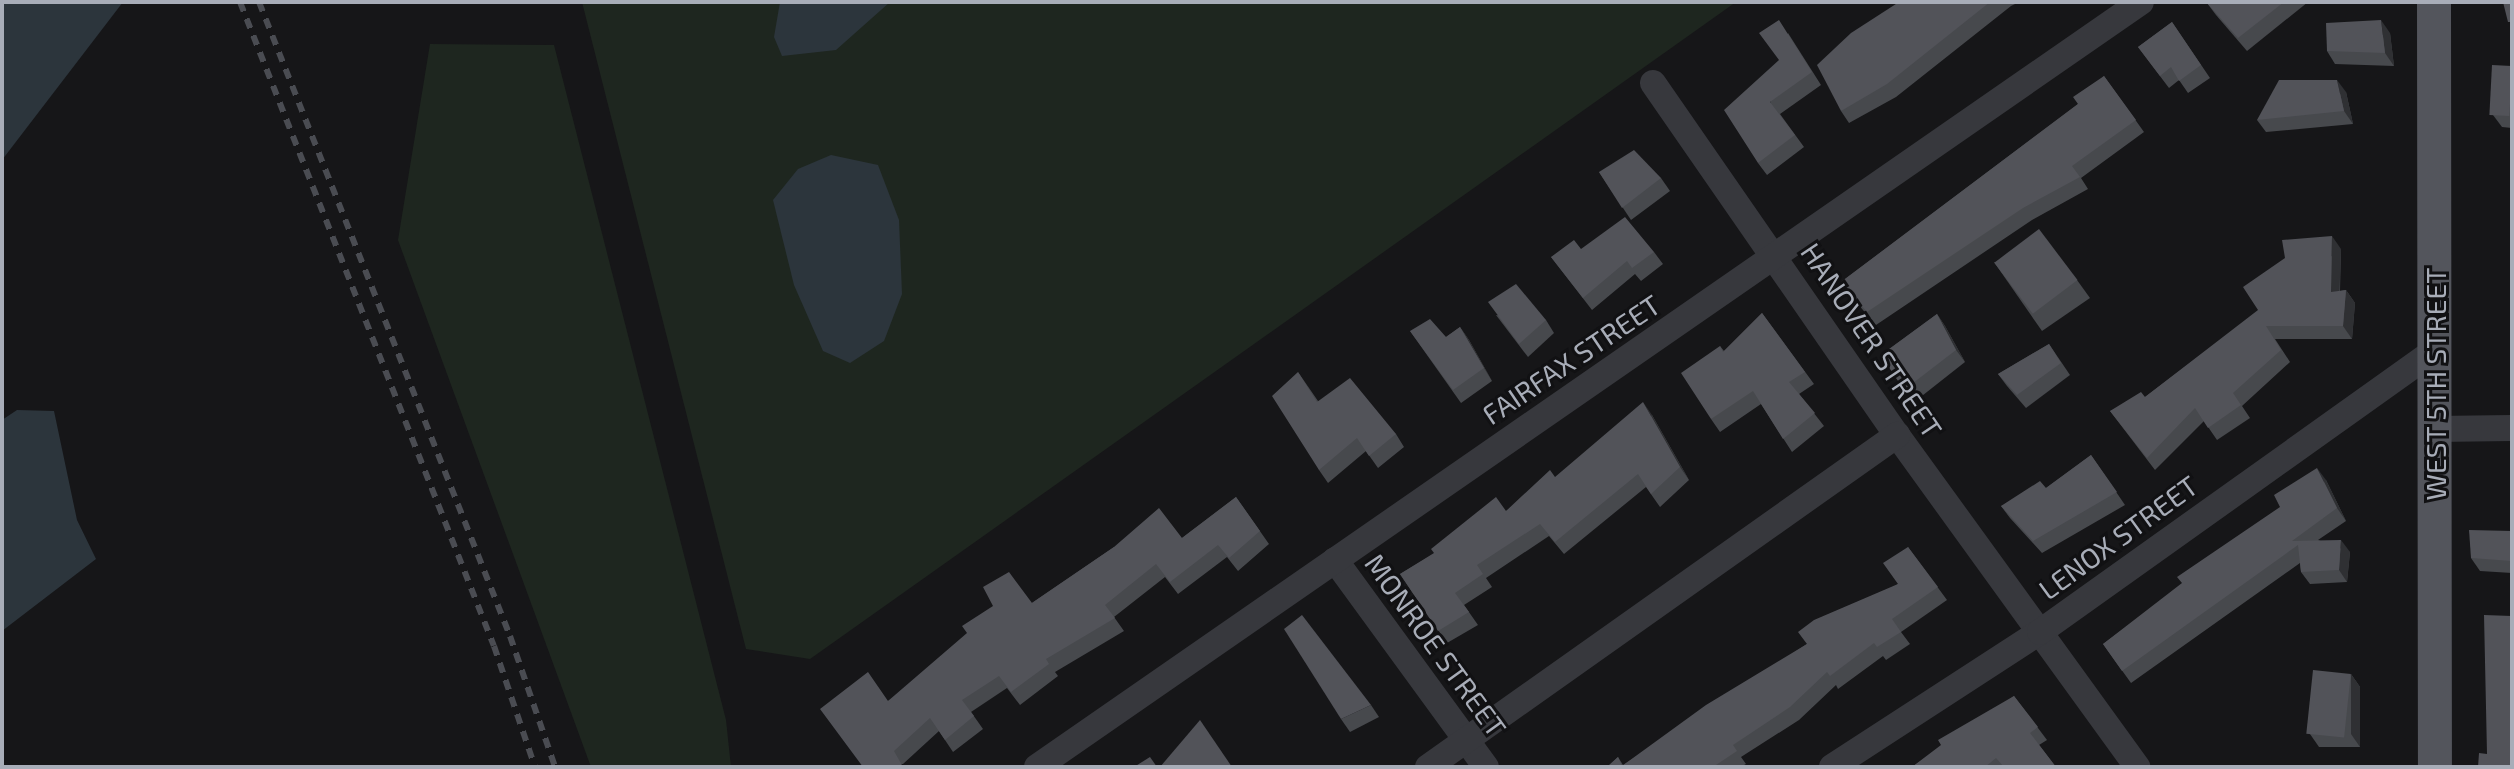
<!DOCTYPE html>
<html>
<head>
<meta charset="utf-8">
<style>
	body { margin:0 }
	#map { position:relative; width:2514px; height:769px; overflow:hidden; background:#161618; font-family:"Exo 2",sans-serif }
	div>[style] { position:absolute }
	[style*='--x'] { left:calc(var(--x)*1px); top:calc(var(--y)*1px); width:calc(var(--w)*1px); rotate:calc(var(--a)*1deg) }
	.green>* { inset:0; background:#1e261f }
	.water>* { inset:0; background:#2c353c }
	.minor>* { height:26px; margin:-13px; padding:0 13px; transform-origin:13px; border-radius:13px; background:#37383d }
	.major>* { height:34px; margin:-17px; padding:0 17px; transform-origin:17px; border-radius:17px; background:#53555c }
	.rail>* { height:6px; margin-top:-3px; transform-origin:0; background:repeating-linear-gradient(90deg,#4a4c52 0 10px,transparent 0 18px) }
	.wall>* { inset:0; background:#47494d }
	.shaded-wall>* { inset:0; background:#2f3033 }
	.building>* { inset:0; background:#525359; transform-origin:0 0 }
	span { translate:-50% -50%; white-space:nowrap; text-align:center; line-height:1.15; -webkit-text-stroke:6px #111113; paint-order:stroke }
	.street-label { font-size:28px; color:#a8adb8 }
	.frame { position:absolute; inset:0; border:4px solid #a8adb8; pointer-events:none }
</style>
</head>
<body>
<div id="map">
	<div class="green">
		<i style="clip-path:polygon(582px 2px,1736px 2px,810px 659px,746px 649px)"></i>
		<i style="clip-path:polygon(430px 44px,554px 45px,726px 720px,731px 767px,591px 767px,398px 240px)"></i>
	</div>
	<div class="water">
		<i style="clip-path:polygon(2px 2px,123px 2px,2px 160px)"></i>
		<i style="clip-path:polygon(780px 2px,890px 2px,836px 50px,782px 56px,774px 37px)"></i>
		<i style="clip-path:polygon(831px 155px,878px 165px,899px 220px,902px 294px,884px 341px,850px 363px,823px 351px,794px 285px,773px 200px,798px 169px)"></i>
		<i style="clip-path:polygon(17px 410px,54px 411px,77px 520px,96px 559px,2px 631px,2px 420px)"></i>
	</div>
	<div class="minor">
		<i style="--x:1653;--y:83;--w:428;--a:55.3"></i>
		<i style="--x:1897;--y:435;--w:410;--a:54.1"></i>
		<i style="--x:2435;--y:429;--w:77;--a:-0.7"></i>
		<i style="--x:1335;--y:560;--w:256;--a:53.9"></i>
		<i style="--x:1037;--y:767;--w:1343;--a:-34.72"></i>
		<i style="--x:1428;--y:767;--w:575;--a:-35.29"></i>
		<i style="--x:1832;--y:767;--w:248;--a:-33"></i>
		<i style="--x:2040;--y:632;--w:485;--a:-35.5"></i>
	</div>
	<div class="major">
		<i style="--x:2434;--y:2;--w:765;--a:89.93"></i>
	</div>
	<div class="rail">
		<i style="--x:240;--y:2;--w:692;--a:68.48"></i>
		<i style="--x:494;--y:646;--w:128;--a:71.3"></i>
		<i style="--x:259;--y:2;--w:682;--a:68.4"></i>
		<i style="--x:510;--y:636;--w:139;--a:71"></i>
	</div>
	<div class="wall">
		<i style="clip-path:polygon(1899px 2px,2019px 2px,2011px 6px,1896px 97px,1849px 123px,1841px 111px)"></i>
		<i style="clip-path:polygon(2209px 2px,2308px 2px,2247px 51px,2216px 15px,2207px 3px)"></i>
		<i style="clip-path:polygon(2172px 22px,2210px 78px,2188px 93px,2179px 80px,2169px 88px,2138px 47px)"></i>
		<i style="clip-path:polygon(1788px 33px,1821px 85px,1780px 114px,1804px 147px,1767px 175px,1758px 163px,1779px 60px)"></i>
		<i style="clip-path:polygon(2390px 33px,2394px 66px,2335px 64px,2327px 51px)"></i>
		<i style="clip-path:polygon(2512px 66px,2512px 128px,2502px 127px,2493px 115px)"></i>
		<i style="clip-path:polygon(2104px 76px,2144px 132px,2081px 178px,2088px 189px,2032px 220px,1876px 325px,1850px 295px,1841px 282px,2078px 104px)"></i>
		<i style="clip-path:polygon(2346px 92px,2353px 124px,2266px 132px,2257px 120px)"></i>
		<i style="clip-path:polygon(1599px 172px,1661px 178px,1670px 191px,1631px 220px)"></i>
		<i style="clip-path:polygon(1581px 249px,1654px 252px,1663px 264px,1641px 281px,1635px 274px,1592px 310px,1551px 257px)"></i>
		<i style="clip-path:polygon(2341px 249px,2340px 291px,2346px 290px,2355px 303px,2352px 339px,2275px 339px,2290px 362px,2242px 406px,2250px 418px,2217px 440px,2204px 421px,2155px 470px,2110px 411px,2145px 397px)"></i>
		<i style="clip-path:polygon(1994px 262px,2077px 280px,2090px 298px,2042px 331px)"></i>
		<i style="clip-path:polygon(1762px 313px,1814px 384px,1799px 394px,1824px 426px,1792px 452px,1761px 404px,1720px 432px,1711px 419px,1720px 346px,1724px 351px)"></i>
		<i style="clip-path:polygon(1937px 314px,1945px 326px,1965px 362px,1913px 403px,1881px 355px)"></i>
		<i style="clip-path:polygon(1496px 315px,1546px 320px,1554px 333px,1528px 357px)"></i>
		<i style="clip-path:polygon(1460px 327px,1469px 340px,1492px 381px,1461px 403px,1410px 331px,1446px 337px)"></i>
		<i style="clip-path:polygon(2049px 344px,2070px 375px,2026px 408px,2007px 386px,1998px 374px)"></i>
		<i style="clip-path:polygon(1298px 372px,1318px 401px,1396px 434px,1404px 447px,1378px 468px,1366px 451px,1328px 483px,1319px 470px)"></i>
		<i style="clip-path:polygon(1652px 415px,1689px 480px,1660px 507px,1646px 487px,1564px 554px,1549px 536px,1486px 578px,1492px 587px,1464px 605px,1478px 625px,1447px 643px,1400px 574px,1506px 511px)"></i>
		<i style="clip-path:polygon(2091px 455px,2125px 505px,2042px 553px,2010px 518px,2001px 506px,2046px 488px)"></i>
		<i style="clip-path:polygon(2326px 480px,2346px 521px,2318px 540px,2350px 552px,2347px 582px,2310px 584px,2301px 572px,2300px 563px,2131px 683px,2103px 644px)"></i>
		<i style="clip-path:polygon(1236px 497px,1269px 544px,1238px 571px,1227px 557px,1178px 594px,1165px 577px,1114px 617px,1124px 631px,1055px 672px,1058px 676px,1020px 705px,1007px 688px,971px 712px,983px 729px,953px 752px,939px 731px,903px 764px,862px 767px,888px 701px,1114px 547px,1182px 538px)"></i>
		<i style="clip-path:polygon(2512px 531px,2512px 573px,2480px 571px,2471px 558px)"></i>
		<i style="clip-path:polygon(1908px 547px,1947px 600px,1901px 632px,1910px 644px,1886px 660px,1883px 656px,1838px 689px,1836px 685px,1799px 720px,1741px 757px,1746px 764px,1740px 767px,1607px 767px,1618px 757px,1623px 765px,1898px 584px)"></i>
		<i style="clip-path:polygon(2351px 674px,2360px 687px,2360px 747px,2319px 747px,2310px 734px)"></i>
		<i style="clip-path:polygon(2014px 696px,2047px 740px,2039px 745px,2056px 767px,1912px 767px)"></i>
		<i style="clip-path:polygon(1371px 705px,1379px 717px,1350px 732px,1341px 719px)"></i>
	</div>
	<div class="shaded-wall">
		<i style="clip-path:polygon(2381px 20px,2390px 33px,2394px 66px,2385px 53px)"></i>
		<i style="clip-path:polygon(2337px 80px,2346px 92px,2353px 124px,2344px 111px)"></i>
		<i style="clip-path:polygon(2332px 236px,2341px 249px,2339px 305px,2331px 292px)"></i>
		<i style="clip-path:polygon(2346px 290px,2355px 303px,2352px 339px,2343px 326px)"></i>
		<i style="clip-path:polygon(1937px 314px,1945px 326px,1965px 362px,1956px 350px)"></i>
		<i style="clip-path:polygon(1460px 327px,1469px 340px,1492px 381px,1484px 368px)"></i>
		<i style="clip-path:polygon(1643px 402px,1652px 415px,1689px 480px,1680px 467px)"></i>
		<i style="clip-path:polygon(2317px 468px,2326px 480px,2346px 521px,2337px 508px)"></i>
		<i style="clip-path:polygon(2341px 540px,2350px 552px,2347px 582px,2339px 570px)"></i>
		<i style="clip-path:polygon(2351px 674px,2360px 687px,2360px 747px,2351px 734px)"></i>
	</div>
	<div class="building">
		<i style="clip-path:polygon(1899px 2px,1990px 2px,1887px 84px,1841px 111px,1817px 65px,1851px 33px)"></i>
		<i style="clip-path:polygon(2209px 2px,2284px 2px,2238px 38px,2207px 3px)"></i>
		<i style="clip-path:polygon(2503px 2px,2512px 2px,2512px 22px,2508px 22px)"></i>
		<i style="clip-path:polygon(1779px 20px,1812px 72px,1770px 102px,1795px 135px,1758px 163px,1724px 110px,1779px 60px,1759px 33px)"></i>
		<i style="clip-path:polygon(2381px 20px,2385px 53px,2327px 51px,2326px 23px)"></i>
		<i style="clip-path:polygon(2172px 22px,2201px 65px,2179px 81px,2171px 67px,2160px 76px,2138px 47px)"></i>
		<i style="left:2492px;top:65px;width:20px;height:50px;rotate:3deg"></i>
		<i style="clip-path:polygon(2104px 76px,2136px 120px,2072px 166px,2080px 177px,2023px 208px,1867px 312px,1841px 282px,2078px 104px,2073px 97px)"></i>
		<i style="clip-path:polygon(2279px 80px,2337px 80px,2344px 111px,2257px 120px)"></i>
		<i style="clip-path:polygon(1634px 150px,1661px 178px,1622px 208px,1599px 172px)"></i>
		<i style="clip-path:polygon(1625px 217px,1654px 252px,1632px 268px,1627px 261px,1583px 298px,1551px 257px,1574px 240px,1581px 249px)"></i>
		<i style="left:2039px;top:229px;width:64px;height:56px;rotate:53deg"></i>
		<i style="clip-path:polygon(2332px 236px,2331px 292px,2346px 290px,2343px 326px,2266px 326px,2281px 350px,2233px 393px,2241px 405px,2208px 428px,2195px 408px,2147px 458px,2110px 411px,2141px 392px,2145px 397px,2258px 310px,2243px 287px,2285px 258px,2282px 240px)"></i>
		<i style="clip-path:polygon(1516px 284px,1546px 320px,1519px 344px,1488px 302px)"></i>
		<i style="clip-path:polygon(1762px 313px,1805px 372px,1789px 382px,1815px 413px,1783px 439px,1753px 391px,1711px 419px,1681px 373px,1720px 346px,1723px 352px)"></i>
		<i style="clip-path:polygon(1937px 314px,1956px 350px,1904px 390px,1881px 355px)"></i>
		<i style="clip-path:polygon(1430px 319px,1446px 337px,1460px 327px,1484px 368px,1453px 390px,1410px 331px)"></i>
		<i style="clip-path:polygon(2049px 344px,2061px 363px,2017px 395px,1998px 374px)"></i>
		<i style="clip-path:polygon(1298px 372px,1317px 402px,1350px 378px,1396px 434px,1369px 456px,1357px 438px,1319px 470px,1272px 396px)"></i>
		<i style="clip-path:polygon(1643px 402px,1680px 467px,1651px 494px,1638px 474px,1555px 542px,1540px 524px,1477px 565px,1483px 574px,1455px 593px,1469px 612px,1438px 631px,1400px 574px,1434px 553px,1431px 549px,1496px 497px,1506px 511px,1550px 470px,1555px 477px)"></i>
		<i style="clip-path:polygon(2091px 455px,2117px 492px,2033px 541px,2001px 506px,2040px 481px,2046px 488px)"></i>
		<i style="clip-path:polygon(2317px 468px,2337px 508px,2292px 541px,2341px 540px,2339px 570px,2301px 572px,2298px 545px,2122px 671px,2103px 644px,2182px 583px,2177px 577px,2280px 507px,2274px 495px)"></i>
		<i style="clip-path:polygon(1236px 497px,1260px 531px,1229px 558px,1218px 545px,1170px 582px,1156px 564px,1105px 605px,1115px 618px,1046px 659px,1049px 664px,1011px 692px,999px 676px,962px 700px,974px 716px,945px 740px,930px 718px,894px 751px,903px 767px,863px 767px,820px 709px,868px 672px,888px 701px,967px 633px,962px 626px,993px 606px,983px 587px,1009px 572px,1032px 603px,1114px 547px,1159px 508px,1182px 538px)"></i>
		<i style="clip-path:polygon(2469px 530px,2512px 531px,2512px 561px,2471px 558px)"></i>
		<i style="clip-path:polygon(1908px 547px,1938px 587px,1892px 619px,1901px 632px,1877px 647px,1874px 643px,1830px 676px,1827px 672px,1790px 707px,1733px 745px,1737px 751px,1713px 767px,1607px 767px,1618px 757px,1622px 766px,1706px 705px,1807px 644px,1798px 632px,1814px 620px,1898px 584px,1883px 563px)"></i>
		<i style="clip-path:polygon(1302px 615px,1371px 705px,1341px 719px,1284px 629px)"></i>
		<i style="clip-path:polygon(2484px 615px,2512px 616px,2512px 767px,2478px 767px,2479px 753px,2487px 754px)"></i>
		<i style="left:2313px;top:670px;width:38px;height:64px;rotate:6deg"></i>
		<i style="clip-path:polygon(2014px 696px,2038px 727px,2030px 733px,2056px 767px,2004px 767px,1996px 758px,1985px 767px,1912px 767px,1941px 745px,1938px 740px)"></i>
		<i style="clip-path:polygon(1200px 720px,1232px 767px,1160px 767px)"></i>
		<i style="clip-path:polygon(1150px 757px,1157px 767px,1134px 767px)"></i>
	</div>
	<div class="street-label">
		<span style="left:1872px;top:340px;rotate:56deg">HANOVER STREET</span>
		<span style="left:1571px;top:359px;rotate:-34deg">FAIRFAX STREET</span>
		<span style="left:2435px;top:384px;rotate:-90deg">WEST 5TH STREET</span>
		<span style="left:2118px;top:537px;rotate:-36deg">LENOX STREET</span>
		<span style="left:1436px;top:645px;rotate:54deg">MONROE STREET</span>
	</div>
	<div class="frame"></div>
</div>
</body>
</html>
